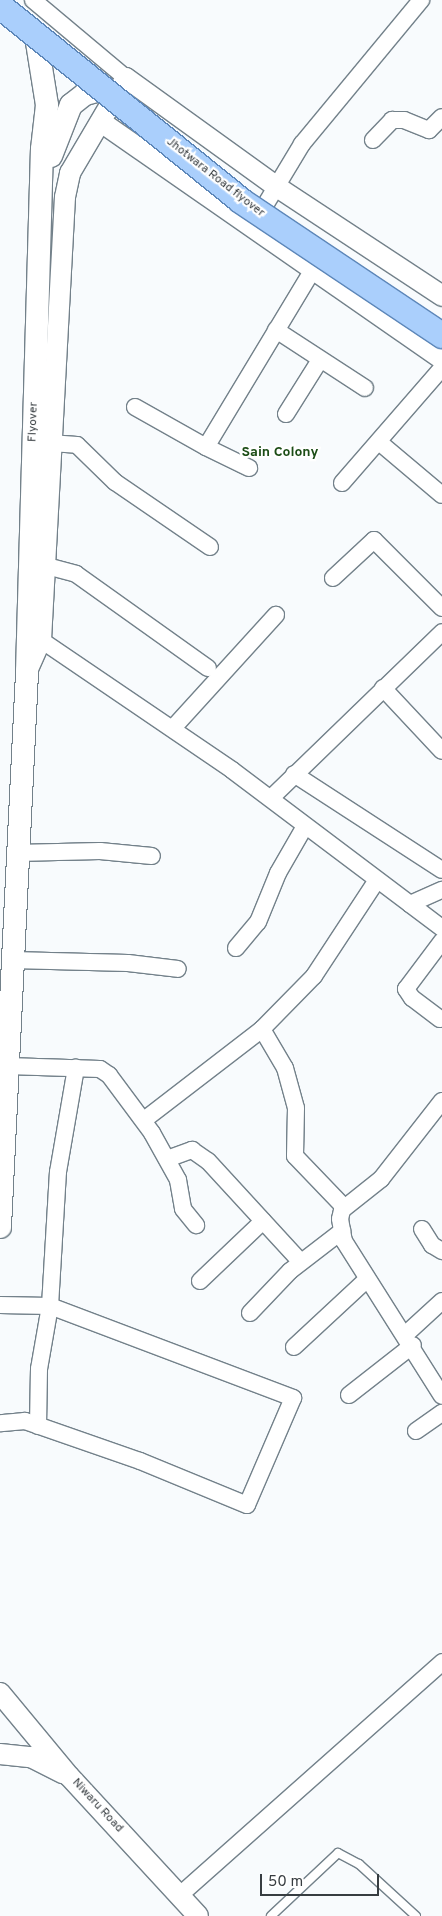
<!DOCTYPE html>
<html>
<head>
<meta charset="utf-8">
<style>
	body { margin:0 }
	#map { position:relative; width:442px; height:1916px; overflow:hidden; background:#f8fbfd; font-family:Overpass,sans-serif }
	div>[style] { position:absolute }
	[style*='--x'] { left:calc(var(--x)*1px); top:calc(var(--y)*1px); width:calc(var(--w)*1px); rotate:calc(var(--a)*1deg) }
	.roads { filter:drop-shadow(1px 0 #73818a) drop-shadow(-1px 0 #73818a) drop-shadow(0 1px #73818a) drop-shadow(0 -1px #73818a) }
	.service>* { height:8px; margin:-4px; padding:0 4px; transform-origin:4px; border-radius:4px; background:#fff }
	.minor>* { height:16px; margin:-8px; padding:0 8px; transform-origin:8px; border-radius:8px; background:#fff }
	.tertiary>* { height:20px; margin:-10px; padding:0 10px; transform-origin:10px; border-radius:10px; background:#fff }
	.secondary>* { height:22px; margin:-11px; padding:0 11px; transform-origin:11px; border-radius:11px; background:#fff }
	.bridges { filter:drop-shadow(1px 0 #5d87b9) drop-shadow(-1px 0 #5d87b9) drop-shadow(0 1px #5d87b9) drop-shadow(0 -1px #5d87b9) }
	.primary-bridge>* { height:25px; margin:-12.5px; padding:0 12.5px; transform-origin:12.5px; border-radius:12.5px; background:#aacffc }
	span { translate:-50% -50%; white-space:nowrap; text-align:center; line-height:1.15; -webkit-text-stroke:4.5px #fff; paint-order:stroke }
	.street-label { font-size:12px; color:#373d41 }
	.neighbourhood-label { font-size:14px; color:#1c4d16; font-weight:700 }
	.scale { position:absolute; left:260px; top:1874px; width:119px; height:22px; box-sizing:border-box; border:2px solid #373d41; border-top:0; padding-left:6px; font-size:15px; line-height:18px; white-space:nowrap; color:#373d41; -webkit-text-stroke:4px #fff; paint-order:stroke }
</style>
</head>
<body>
<div id="map">
	<div class="roads">
		<div class="service">
			<i style="--x:271;--y:1916;--w:92;--a:-43.2"></i>
			<i style="--x:338;--y:1853;--w:24;--a:28"></i>
			<i style="--x:359;--y:1864;--w:77;--a:42.4"></i>
		</div>
		<div class="minor">
			<i style="--x:33;--y:0;--w:121;--a:40"></i>
			<i style="--x:373;--y:140;--w:28;--a:-46"></i>
			<i style="--x:392;--y:120;--w:12;--a:0"></i>
			<i style="--x:404;--y:120;--w:27;--a:22"></i>
			<i style="--x:429;--y:130;--w:18;--a:-45"></i>
			<i style="--x:255;--y:222;--w:91;--a:-58.9"></i>
			<i style="--x:302;--y:144;--w:187;--a:-50.4"></i>
			<i style="--x:276;--y:330;--w:106;--a:33.1"></i>
			<i style="--x:135;--y:407;--w:81;--a:29.4"></i>
			<i style="--x:206;--y:447;--w:205;--a:-58.9"></i>
			<i style="--x:286;--y:414;--w:64;--a:-57.8"></i>
			<i style="--x:379;--y:442;--w:82;--a:40.1"></i>
			<i style="--x:50;--y:443;--w:27;--a:4"></i>
			<i style="--x:77;--y:445;--w:53;--a:44.2"></i>
			<i style="--x:115;--y:482;--w:115;--a:34.4"></i>
			<i style="--x:206;--y:447;--w:48;--a:26"></i>
			<i style="--x:342;--y:483;--w:152;--a:-49"></i>
			<i style="--x:43;--y:565;--w:34;--a:15"></i>
			<i style="--x:76;--y:574;--w:162;--a:35.5"></i>
			<i style="--x:333;--y:578;--w:56;--a:-42.8"></i>
			<i style="--x:374;--y:540;--w:96;--a:45"></i>
			<i style="--x:41;--y:640;--w:231;--a:34.2"></i>
			<i style="--x:232;--y:770;--w:223;--a:37"></i>
			<i style="--x:410;--y:904;--w:35;--a:-24"></i>
			<i style="--x:383;--y:688;--w:86;--a:46.9"></i>
			<i style="--x:173;--y:728;--w:153;--a:-47.7"></i>
			<i style="--x:294;--y:774;--w:176;--a:33"></i>
			<i style="--x:271;--y:798;--w:238;--a:-44.1"></i>
			<i style="--x:16;--y:853;--w:84;--a:-1.4"></i>
			<i style="--x:100;--y:851;--w:52;--a:5.5"></i>
			<i style="--x:377;--y:880;--w:115;--a:123.3"></i>
			<i style="--x:314;--y:976;--w:74;--a:134.5"></i>
			<i style="--x:262;--y:1029;--w:45;--a:59.5"></i>
			<i style="--x:285;--y:1068;--w:41;--a:74.6"></i>
			<i style="--x:296;--y:1108;--w:48;--a:91.2"></i>
			<i style="--x:295;--y:1156;--w:69;--a:46.2"></i>
			<i style="--x:343;--y:1206;--w:13;--a:103"></i>
			<i style="--x:340;--y:1219;--w:22;--a:80"></i>
			<i style="--x:344;--y:1241;--w:183;--a:57.7"></i>
			<i style="--x:410;--y:904;--w:40;--a:37"></i>
			<i style="--x:236;--y:948;--w:34;--a:-50"></i>
			<i style="--x:258;--y:922;--w:53;--a:-67.8"></i>
			<i style="--x:278;--y:873;--w:54;--a:-60.1"></i>
			<i style="--x:12;--y:960;--w:116;--a:1.5"></i>
			<i style="--x:128;--y:963;--w:50;--a:6.8"></i>
			<i style="--x:440;--y:1019;--w:35;--a:-143"></i>
			<i style="--x:412;--y:998;--w:11;--a:-124"></i>
			<i style="--x:406;--y:989;--w:60;--a:-53.1"></i>
			<i style="--x:7;--y:1066;--w:93;--a:1.8"></i>
			<i style="--x:100;--y:1069;--w:11;--a:34"></i>
			<i style="--x:109;--y:1075;--w:72;--a:53.4"></i>
			<i style="--x:152;--y:1133;--w:54;--a:61"></i>
			<i style="--x:178;--y:1180;--w:29;--a:80"></i>
			<i style="--x:183;--y:1209;--w:21;--a:51"></i>
			<i style="--x:144;--y:1120;--w:149;--a:-37.6"></i>
			<i style="--x:167;--y:1159;--w:27;--a:-20"></i>
			<i style="--x:192;--y:1150;--w:19;--a:35"></i>
			<i style="--x:208;--y:1161;--w:137;--a:47.4"></i>
			<i style="--x:342;--y:1210;--w:50;--a:-38.5"></i>
			<i style="--x:381;--y:1179;--w:99;--a:-52"></i>
			<i style="--x:422;--y:1229;--w:19;--a:58"></i>
			<i style="--x:432;--y:1245;--w:12;--a:31"></i>
			<i style="--x:200;--y:1281;--w:87;--a:-43.6"></i>
			<i style="--x:0;--y:1305;--w:50;--a:1.1"></i>
			<i style="--x:50;--y:1306;--w:260;--a:20.7"></i>
			<i style="--x:293;--y:1398;--w:116;--a:113.3"></i>
			<i style="--x:247;--y:1505;--w:116;--a:-157.6"></i>
			<i style="--x:140;--y:1461;--w:122;--a:-160.8"></i>
			<i style="--x:25;--y:1421;--w:25;--a:175"></i>
			<i style="--x:250;--y:1313;--w:58;--a:-46.4"></i>
			<i style="--x:290;--y:1271;--w:66;--a:-37.6"></i>
			<i style="--x:406;--y:1334;--w:49;--a:-42.5"></i>
			<i style="--x:294;--y:1347;--w:98;--a:-42.9"></i>
			<i style="--x:349;--y:1395;--w:81;--a:-38"></i>
			<i style="--x:38;--y:1426;--w:57;--a:-89"></i>
			<i style="--x:39;--y:1369;--w:64;--a:-80.1"></i>
			<i style="--x:50;--y:1306;--w:134;--a:-86.6"></i>
			<i style="--x:58;--y:1172;--w:106;--a:-80.2"></i>
			<i style="--x:416;--y:1431;--w:32;--a:-35"></i>
			<i style="--x:180;--y:1895;--w:351;--a:-41.6"></i>
		</div>
		<div class="tertiary">
			<i style="--x:101;--y:122;--w:415;--a:34.8"></i>
			<i style="--x:28;--y:669;--w:32;--a:-66"></i>
			<i style="--x:41;--y:640;--w:444;--a:-86.9"></i>
			<i style="--x:65;--y:197;--w:25;--a:-78"></i>
			<i style="--x:70;--y:173;--w:110;--a:-59.5"></i>
			<i style="--x:126;--y:78;--w:186;--a:35.8"></i>
			<i style="--x:277;--y:187;--w:198;--a:33.4"></i>
			<i style="--x:0;--y:1693;--w:108;--a:50.3"></i>
			<i style="--x:69;--y:1776;--w:190;--a:47.3"></i>
			<i style="--x:0;--y:1754;--w:31;--a:6"></i>
			<i style="--x:31;--y:1757;--w:36;--a:27"></i>
		</div>
		<div class="secondary">
			<i style="--x:51;--y:156;--w:55;--a:-68.6"></i>
			<i style="--x:71;--y:105;--w:18;--a:-38"></i>
			<i style="--x:85;--y:94;--w:20;--a:-15"></i>
			<i style="--x:0;--y:1227;--w:556;--a:-87.21"></i>
			<i style="--x:27;--y:672;--w:523;--a:-88.36"></i>
			<i style="--x:42;--y:149;--w:44;--a:-83.5"></i>
			<i style="--x:47;--y:105;--w:70;--a:-99.1"></i>
		</div>
	</div>
	<div class="bridges">
		<div class="primary-bridge">
			<i style="--x:0;--y:6;--w:309;--a:38.9"></i>
			<i style="--x:240;--y:200;--w:243;--a:33.8"></i>
		</div>
	</div>
	<div class="street-label">
		<span style="left:215px;top:178px;rotate:38deg">Jhotwara Road flyover</span>
		<span style="left:34px;top:422px;rotate:-88deg">Flyover</span>
		<span style="left:97px;top:1806px;rotate:47deg">Niwaru Road</span>
	</div>
	<div class="neighbourhood-label">
		<span style="left:280px;top:453px">Sain Colony</span>
	</div>
	<div class="scale">50 m</div>
</div>
</body>
</html>
